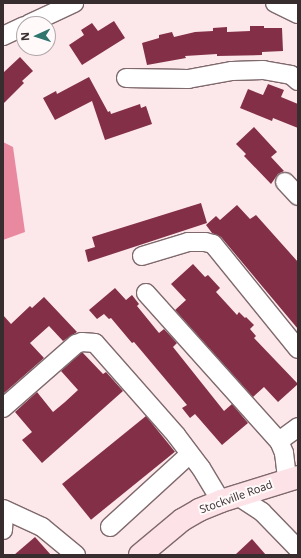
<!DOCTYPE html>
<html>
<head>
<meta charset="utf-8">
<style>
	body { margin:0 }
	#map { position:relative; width:301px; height:558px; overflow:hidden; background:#fce7eb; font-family:"Open Sans",sans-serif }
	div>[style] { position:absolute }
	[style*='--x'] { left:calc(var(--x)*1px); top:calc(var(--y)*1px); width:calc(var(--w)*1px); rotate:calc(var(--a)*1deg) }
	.forest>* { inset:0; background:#e889a0 }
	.building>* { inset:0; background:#832f48; transform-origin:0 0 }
	.roads { filter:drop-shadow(1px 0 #7f696d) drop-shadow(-1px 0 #7f696d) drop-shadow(0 1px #7f696d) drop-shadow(0 -1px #7f696d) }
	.street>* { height:18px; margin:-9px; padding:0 9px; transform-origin:9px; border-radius:9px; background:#fff }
	.secondary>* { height:22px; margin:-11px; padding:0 11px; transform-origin:11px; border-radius:11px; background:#fde2e8 }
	span { translate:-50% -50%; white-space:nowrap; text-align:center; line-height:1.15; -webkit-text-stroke:4px #fff9fa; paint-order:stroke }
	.street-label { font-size:11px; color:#372d2f }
	.frame { position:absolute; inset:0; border:4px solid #372d2f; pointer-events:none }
	.north { position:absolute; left:16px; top:16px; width:40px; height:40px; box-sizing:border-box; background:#fff9fa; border:1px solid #afa7a9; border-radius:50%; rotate:267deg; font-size:11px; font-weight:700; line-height:16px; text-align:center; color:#372d2f }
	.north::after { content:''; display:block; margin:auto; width:14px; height:18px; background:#2f766e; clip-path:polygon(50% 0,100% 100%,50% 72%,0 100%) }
</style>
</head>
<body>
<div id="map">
	<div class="forest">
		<i style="clip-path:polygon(3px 142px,13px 147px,25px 232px,3px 240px)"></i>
	</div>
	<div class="building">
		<i style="clip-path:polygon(114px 21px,125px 38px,82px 65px,69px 45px,84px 35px,81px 30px,92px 23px,98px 31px)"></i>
		<i style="clip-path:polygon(250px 26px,264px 26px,264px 28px,282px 28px,283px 51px,262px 52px,262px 55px,217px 56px,217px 54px,185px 56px,186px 58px,147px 65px,142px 43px,159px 38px,159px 35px,172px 32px,174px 37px,195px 32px,213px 31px,213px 28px,227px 27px,227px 32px,250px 31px)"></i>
		<i style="clip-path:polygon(20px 57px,33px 71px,22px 81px,24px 83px,3px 104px,3px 73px)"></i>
		<i style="clip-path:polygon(89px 77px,108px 112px,110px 111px,111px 114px,140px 104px,141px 108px,146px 106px,152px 124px,105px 140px,92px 101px,55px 120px,43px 98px,56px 91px,57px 94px)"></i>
		<i style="clip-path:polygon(268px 84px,284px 90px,281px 97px,298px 104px,298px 128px,273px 118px,272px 121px,240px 108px,248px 89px,263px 95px)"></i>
		<i style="clip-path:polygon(254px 127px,277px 152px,271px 157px,284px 171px,278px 174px,271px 184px,244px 156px,246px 154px,236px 144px)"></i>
		<i style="clip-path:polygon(201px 203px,207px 223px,88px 262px,85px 250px,95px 247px,92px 237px)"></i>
		<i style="clip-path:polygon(237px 205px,250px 219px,256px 215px,298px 262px,298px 329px,221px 237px,212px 233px,206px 225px,216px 216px,220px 220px)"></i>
		<i style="clip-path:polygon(193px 264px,205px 277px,208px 275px,220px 288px,216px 292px,237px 315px,239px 312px,245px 318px,246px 317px,254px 325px,250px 329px,256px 336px,254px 338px,298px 384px,278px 402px,264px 387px,253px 397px,175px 310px,186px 300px,171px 284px)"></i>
		<i style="clip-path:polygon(115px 288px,126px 300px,132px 295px,139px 304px,137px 306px,159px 333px,164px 329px,177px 343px,173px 347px,224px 411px,232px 404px,248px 423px,222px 445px,195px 414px,190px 418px,182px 408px,187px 405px,134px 342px,132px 343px,111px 318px,109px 319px,104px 314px,97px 319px,89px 310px)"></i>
		<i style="clip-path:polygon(44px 297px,77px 332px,63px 341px,49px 326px,30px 343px,44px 358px,3px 394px,3px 315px,11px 324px,30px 306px,32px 308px)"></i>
		<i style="clip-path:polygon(81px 353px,83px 353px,103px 374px,106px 372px,123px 391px,42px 463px,22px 440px,32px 432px,15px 412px,37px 392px,53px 412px,65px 402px,78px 390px,61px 371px)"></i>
		<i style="left:146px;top:416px;width:46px;height:108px;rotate:51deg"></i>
		<i style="clip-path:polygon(35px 537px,51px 555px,14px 555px)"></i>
		<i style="clip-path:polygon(252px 539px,266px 555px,235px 555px)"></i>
	</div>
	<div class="roads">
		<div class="street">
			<i style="--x:275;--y:3;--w:25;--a:26"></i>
			<i style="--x:29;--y:24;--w:50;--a:-25"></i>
			<i style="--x:3;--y:36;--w:23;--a:-25"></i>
			<i style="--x:126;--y:78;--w:62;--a:0.9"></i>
			<i style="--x:188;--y:79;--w:45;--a:-10.3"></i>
			<i style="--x:232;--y:71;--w:31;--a:-2"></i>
			<i style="--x:263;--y:70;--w:28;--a:10"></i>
			<i style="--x:291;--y:75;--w:9;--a:41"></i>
			<i style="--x:285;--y:182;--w:19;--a:47"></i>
			<i style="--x:142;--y:256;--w:48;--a:-16.9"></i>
			<i style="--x:188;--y:242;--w:17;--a:0"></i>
			<i style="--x:205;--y:242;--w:8;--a:14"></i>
			<i style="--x:213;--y:244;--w:135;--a:51"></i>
			<i style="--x:146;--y:293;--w:199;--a:48.1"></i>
			<i style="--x:279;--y:441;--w:13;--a:67"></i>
			<i style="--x:284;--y:453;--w:26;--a:83"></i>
			<i style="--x:3;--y:408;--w:97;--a:-41.2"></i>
			<i style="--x:76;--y:344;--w:6;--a:-18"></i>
			<i style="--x:82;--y:342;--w:13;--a:4"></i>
			<i style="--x:95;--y:343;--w:123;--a:48.6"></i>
			<i style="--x:176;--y:435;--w:41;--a:52.9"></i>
			<i style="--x:201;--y:468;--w:39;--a:59"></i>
			<i style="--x:279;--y:441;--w:24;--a:-36"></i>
			<i style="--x:236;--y:495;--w:31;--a:33"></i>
			<i style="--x:262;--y:512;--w:52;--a:45.8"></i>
			<i style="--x:3;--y:509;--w:43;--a:24.8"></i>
			<i style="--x:42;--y:527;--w:44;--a:39.5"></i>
			<i style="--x:110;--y:527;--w:108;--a:-42.4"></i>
			<i style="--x:3;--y:530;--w:20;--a:-87"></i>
		</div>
		<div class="secondary">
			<i style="--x:140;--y:555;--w:55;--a:-39.8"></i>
			<i style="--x:182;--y:520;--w:20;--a:-30"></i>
			<i style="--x:199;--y:510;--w:24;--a:-22"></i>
			<i style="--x:221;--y:501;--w:81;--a:-17.3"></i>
		</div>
	</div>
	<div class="street-label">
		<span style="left:236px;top:497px;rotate:-20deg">Stockville Road</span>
	</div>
	<div class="frame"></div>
	<div class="north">N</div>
</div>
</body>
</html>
